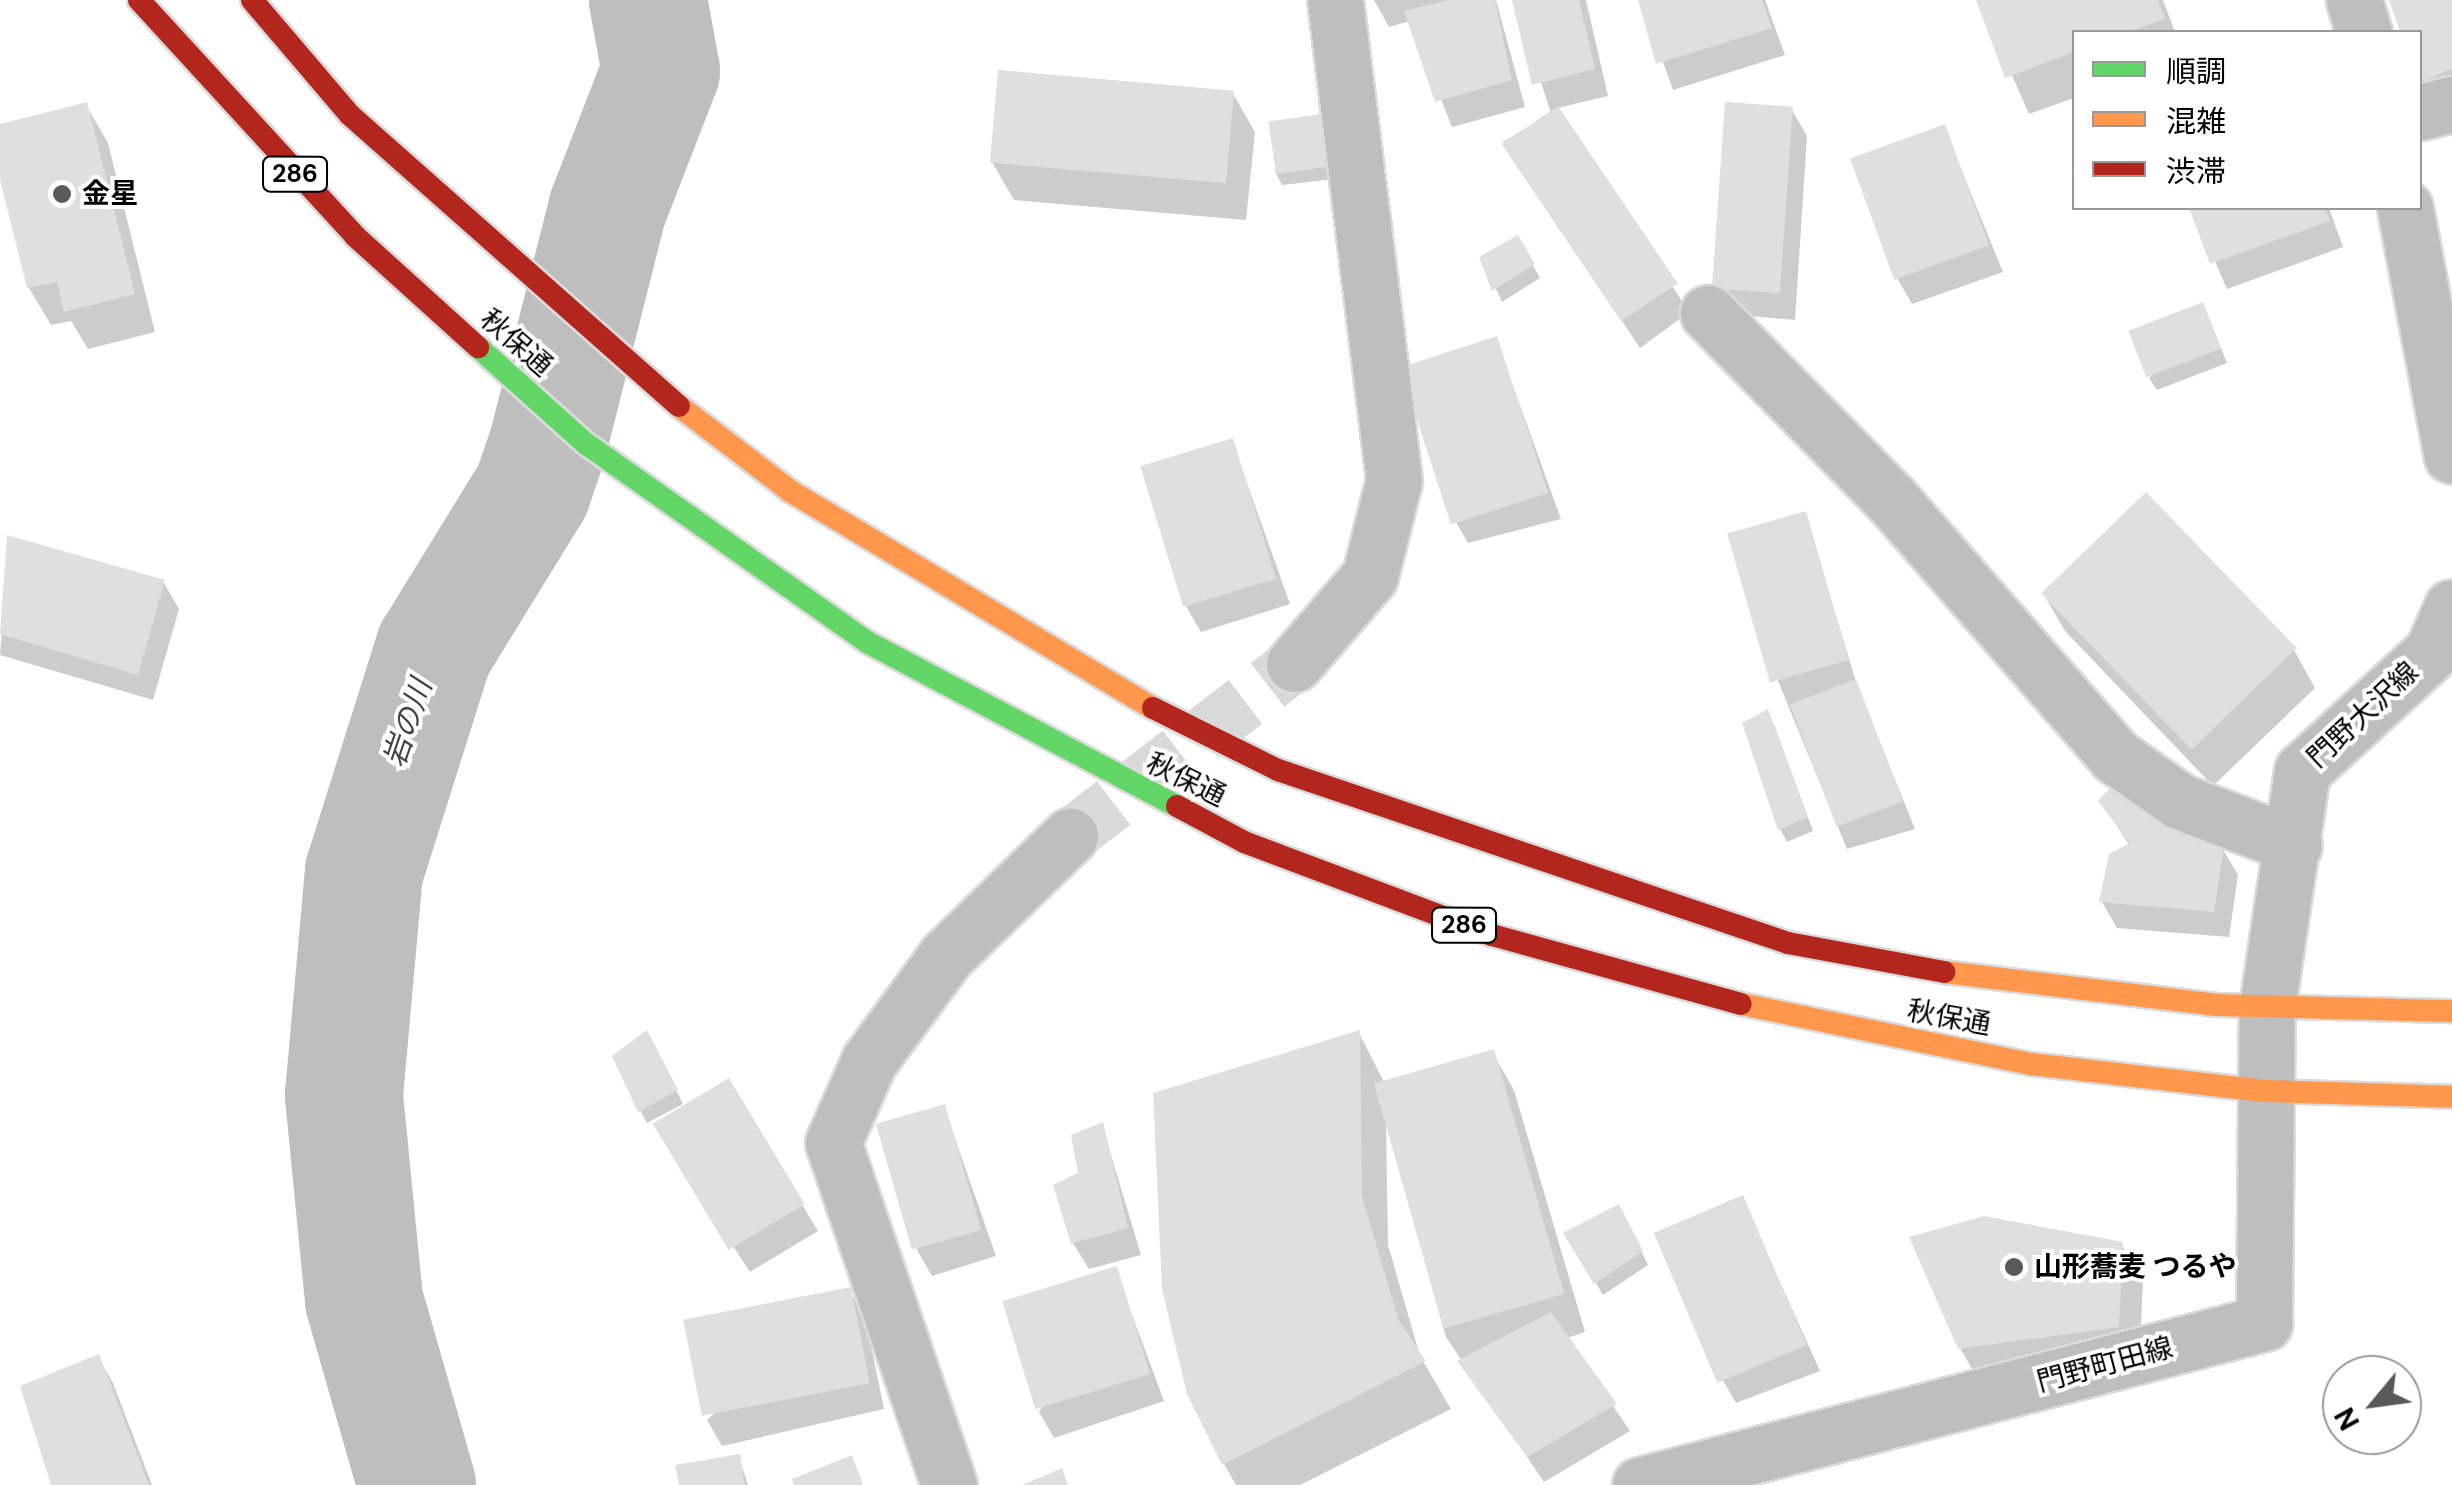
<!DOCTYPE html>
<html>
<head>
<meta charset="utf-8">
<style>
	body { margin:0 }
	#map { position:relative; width:2452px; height:1485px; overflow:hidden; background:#fff; font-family:"DM Sans","Noto Sans JP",sans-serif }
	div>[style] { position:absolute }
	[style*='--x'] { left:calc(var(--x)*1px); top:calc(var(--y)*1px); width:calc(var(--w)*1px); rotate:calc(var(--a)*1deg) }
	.shadow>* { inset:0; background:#0003 }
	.river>* { height:118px; margin:-59px; padding:0 59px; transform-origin:59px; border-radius:59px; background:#bebebe }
	.building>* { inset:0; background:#dfdfdf; transform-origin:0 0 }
	.street-tunnel>* { height:55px; margin-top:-27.5px; transform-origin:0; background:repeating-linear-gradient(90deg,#d9d9d9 0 55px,transparent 0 83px) }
	.roads { filter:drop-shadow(2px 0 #dbdbdb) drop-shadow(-2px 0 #dbdbdb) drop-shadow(0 2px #dbdbdb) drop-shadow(0 -2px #dbdbdb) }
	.street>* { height:55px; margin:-27.5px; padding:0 27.5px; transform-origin:27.5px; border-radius:27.5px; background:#bebebe }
	.fast>* { height:22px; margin:-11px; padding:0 11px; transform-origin:11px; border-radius:11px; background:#63d668 }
	.slow>* { height:22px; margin:-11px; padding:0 11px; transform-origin:11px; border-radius:11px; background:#ff974d }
	.jam>* { height:22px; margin:-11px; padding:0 11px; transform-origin:11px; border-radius:11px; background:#b3261e }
	.dots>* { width:28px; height:28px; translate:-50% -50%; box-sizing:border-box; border:5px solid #fff; border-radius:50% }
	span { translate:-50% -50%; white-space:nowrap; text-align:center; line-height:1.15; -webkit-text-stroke:8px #fff; paint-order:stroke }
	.shield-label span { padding:2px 8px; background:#fff; border:2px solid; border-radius:8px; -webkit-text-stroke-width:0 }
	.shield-label { font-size:25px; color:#000; font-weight:700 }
	.poi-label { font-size:28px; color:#000; font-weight:700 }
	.left { translate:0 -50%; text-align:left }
	.street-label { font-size:28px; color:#000 }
	.water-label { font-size:30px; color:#434343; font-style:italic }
	.legend { position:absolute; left:2072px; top:30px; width:350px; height:180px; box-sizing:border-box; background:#fff; border:2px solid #999; margin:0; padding:12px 18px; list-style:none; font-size:30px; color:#000 }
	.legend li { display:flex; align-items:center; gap:20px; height:50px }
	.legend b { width:50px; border:2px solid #999 }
	.north { position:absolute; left:2322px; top:1355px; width:100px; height:100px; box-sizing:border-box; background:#fff; border:2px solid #999; border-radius:50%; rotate:241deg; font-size:28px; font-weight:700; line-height:40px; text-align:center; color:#000 }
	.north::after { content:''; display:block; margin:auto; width:35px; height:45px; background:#595959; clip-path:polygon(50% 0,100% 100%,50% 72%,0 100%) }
</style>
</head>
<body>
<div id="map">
	<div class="shadow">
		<i style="clip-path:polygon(1374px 0,1496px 0,1525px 107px,1452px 127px,1410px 21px,1389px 27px)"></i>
		<i style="clip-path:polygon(1514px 0,1586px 0,1608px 96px,1557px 108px,1689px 312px,1640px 348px,1503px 142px,1551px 113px)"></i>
		<i style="clip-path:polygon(1641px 0,1765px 0,1785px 55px,1673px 90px)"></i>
		<i style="clip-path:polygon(1979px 0,2163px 0,2175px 32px,2074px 32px,2074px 98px,2029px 114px)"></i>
		<i style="clip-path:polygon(2392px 0,2452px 0,2452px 115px,2420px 84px,2420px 32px,2402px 32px)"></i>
		<i style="clip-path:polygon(1233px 94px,1255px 132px,1246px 220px,1014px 200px,992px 162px)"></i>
		<i style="clip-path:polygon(86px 105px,108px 143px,155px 332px,88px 349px,71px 321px,51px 325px,29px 288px,0 170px,0 126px)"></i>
		<i style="clip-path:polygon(1792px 110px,1807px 136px,1795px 320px,1729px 314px,1714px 288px)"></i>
		<i style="clip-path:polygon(1321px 117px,1335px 179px,1282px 185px,1275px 172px)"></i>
		<i style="clip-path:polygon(1944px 127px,2003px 272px,1912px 304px,1897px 278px)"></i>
		<i style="clip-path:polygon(2192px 208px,2329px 208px,2343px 247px,2227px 289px)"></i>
		<i style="clip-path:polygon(1518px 239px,1540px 278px,1502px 302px,1482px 258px)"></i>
		<i style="clip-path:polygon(2209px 318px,2227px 363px,2157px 390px,2149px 378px)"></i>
		<i style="clip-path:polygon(1496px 339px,1561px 519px,1468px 543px,1453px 517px)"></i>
		<i style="clip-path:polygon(1232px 441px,1290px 604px,1201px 632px,1186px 606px)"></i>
		<i style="clip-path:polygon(1805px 514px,1858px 688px,1915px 829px,1847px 849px,1778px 681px)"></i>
		<i style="clip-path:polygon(9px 538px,164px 583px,179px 609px,153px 700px,0 655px)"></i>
		<i style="clip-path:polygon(2043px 593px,2294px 650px,2315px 688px,2213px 786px,2065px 631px)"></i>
		<i style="clip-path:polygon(1774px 725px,1813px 831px,1787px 842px,1780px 829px)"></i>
		<i style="clip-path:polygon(2101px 802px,2222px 848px,2238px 875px,2229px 937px,2117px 928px,2102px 902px,2130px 846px)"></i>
		<i style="clip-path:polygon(1359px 1033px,1386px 1086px,1492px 1052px,1514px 1090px,1585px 1332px,1567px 1338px,1630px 1431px,1544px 1482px,1446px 1337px,1386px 1124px,1388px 1245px,1420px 1356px,1451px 1409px,1300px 1485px,1236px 1485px,1224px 1464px)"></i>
		<i style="clip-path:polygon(654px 1046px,683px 1104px,647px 1123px,640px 1110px)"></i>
		<i style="clip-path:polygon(728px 1082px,818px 1231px,750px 1272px,672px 1153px)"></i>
		<i style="clip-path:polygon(944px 1107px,996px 1256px,932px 1276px,917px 1250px)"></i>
		<i style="clip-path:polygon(1102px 1125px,1141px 1255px,1089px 1269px,1073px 1243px,1081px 1174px)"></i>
		<i style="clip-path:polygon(1742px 1198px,1820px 1371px,1736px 1403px,1721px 1377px)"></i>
		<i style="clip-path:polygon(1625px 1219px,1648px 1265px,1603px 1295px,1567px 1234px)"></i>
		<i style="clip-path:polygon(2121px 1244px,2143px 1282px,2139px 1365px,1982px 1386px,1960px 1348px)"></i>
		<i style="clip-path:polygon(1115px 1269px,1164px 1401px,1054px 1438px,1039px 1412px)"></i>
		<i style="clip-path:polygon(849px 1290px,865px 1316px,884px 1409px,722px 1446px,707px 1420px)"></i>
		<i style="clip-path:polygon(98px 1357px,113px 1383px,152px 1485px,54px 1485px)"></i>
		<i style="clip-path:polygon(739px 1457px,748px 1485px,682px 1485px)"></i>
	</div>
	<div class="river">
		<i style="--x:417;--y:1485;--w:192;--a:-106"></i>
		<i style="--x:364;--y:1300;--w:206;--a:-95.6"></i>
		<i style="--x:344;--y:1095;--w:224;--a:-84.9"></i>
		<i style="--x:364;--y:872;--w:233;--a:-72.5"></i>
		<i style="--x:434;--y:650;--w:187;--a:-58.4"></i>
		<i style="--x:532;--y:491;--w:50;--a:-71.2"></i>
		<i style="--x:548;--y:444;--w:241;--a:-75.8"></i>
		<i style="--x:607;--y:210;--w:149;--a:-68.8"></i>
		<i style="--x:661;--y:71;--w:72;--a:-100.4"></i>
	</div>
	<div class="building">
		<i style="clip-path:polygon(1448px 0,1495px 0,1512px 80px,1435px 102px,1404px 11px)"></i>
		<i style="clip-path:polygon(1512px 0,1579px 0,1595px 69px,1532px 85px)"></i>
		<i style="clip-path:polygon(1638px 0,1762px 0,1772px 28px,1656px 64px)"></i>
		<i style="clip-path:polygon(1976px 0,2158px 0,2165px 19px,2128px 32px,2074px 32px,2074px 52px,2005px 78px)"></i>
		<i style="clip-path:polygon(2389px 0,2452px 0,2452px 69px,2420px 82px,2420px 32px,2400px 32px)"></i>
		<i style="left:998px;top:70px;width:237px;height:93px;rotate:5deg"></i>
		<i style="clip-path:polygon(87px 102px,135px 294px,64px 312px,57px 282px,27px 288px,0 180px,0 124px)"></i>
		<i style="left:1725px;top:102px;width:68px;height:187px;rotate:4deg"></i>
		<i style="left:1558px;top:106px;width:214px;height:68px;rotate:56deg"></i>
		<i style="left:1322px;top:114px;width:53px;height:54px;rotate:82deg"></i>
		<i style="left:1945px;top:124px;width:129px;height:101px;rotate:70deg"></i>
		<i style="clip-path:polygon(2189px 208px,2325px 208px,2330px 221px,2210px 264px)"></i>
		<i style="clip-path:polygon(1518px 235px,1535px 264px,1492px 291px,1479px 257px)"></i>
		<i style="left:2203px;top:302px;width:50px;height:80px;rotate:69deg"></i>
		<i style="left:1497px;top:336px;width:165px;height:102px;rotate:72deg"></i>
		<i style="left:1233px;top:438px;width:147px;height:97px;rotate:73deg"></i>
		<i style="left:2146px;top:492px;width:217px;height:146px;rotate:46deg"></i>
		<i style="left:1806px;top:511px;width:155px;height:82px;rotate:74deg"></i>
		<i style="clip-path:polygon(7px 535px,165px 580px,138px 675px,0 634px)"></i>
		<i style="left:1856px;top:679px;width:131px;height:71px;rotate:69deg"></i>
		<i style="clip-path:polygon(1768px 709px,1808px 817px,1778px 830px,1742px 723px)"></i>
		<i style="clip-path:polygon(2110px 788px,2224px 846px,2214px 912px,2099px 902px,2109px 854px,2130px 843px,2098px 801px)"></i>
		<i style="clip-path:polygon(647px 1030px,678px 1090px,638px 1112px,612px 1056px)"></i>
		<i style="clip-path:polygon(1360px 1030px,1362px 1196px,1398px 1319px,1426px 1361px,1222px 1465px,1187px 1394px,1162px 1289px,1153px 1093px)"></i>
		<i style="left:1494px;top:1049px;width:255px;height:125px;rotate:74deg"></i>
		<i style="left:729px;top:1078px;width:147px;height:89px;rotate:59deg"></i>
		<i style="left:945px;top:1104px;width:131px;height:72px;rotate:74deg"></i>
		<i style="clip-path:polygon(1103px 1122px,1128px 1228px,1071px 1244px,1053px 1185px,1078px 1173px,1071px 1135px)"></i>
		<i style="left:1743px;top:1195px;width:163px;height:97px;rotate:67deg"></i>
		<i style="clip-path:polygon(1619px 1204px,1643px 1251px,1594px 1284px,1563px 1233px)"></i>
		<i style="clip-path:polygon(1984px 1216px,2123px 1242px,2119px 1327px,1958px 1349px,1909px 1237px)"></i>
		<i style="left:1117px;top:1266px;width:113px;height:120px;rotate:73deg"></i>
		<i style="left:851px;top:1287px;width:98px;height:171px;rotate:79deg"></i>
		<i style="clip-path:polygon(1551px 1312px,1617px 1404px,1527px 1457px,1457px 1361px)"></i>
		<i style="clip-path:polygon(99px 1354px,149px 1485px,51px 1485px,20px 1386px)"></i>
		<i style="clip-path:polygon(740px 1454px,745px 1485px,679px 1485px,675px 1465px)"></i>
		<i style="clip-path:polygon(852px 1455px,863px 1485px,794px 1485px,792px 1479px)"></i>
		<i style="clip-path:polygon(1062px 1468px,1068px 1485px,1022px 1485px)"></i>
	</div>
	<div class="street-tunnel">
		<i style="--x:1070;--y:836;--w:282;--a:-37.5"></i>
	</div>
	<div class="roads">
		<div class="street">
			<i style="--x:2354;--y:0;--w:34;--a:73"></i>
			<i style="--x:2420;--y:112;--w:33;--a:-14"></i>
			<i style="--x:2405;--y:208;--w:252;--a:79.3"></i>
			<i style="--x:1708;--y:313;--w:261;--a:45.5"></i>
			<i style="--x:1891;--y:499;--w:341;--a:48.9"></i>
			<i style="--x:2115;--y:756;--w:78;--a:35.1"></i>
			<i style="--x:2179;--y:801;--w:123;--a:20.9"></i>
			<i style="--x:1294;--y:664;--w:116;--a:-49.2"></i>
			<i style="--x:1370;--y:576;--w:99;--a:-76"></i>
			<i style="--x:1394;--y:480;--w:484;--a:-97"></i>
			<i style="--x:949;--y:1485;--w:361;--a:-108.7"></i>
			<i style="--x:833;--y:1143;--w:90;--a:-66.3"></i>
			<i style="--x:869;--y:1061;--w:130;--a:-53.7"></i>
			<i style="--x:946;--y:956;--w:173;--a:-44.1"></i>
			<i style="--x:1640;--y:1485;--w:645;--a:-14.55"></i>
			<i style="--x:2264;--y:1323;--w:315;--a:-89.5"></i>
			<i style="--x:2267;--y:1008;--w:240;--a:-81.6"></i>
			<i style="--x:2302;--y:771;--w:176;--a:-42.5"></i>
			<i style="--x:2432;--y:652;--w:49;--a:-66"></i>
		</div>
		<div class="fast">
			<i style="--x:478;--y:347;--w:144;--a:41.9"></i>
			<i style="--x:585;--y:443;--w:345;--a:35.2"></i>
			<i style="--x:867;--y:642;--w:351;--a:27.9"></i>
		</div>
		<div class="slow">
			<i style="--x:679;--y:406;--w:140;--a:37.4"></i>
			<i style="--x:790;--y:491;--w:423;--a:30.9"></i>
			<i style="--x:1944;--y:972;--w:275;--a:6.9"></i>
			<i style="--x:2217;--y:1005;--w:235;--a:1.5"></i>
			<i style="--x:1741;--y:1004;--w:296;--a:11.7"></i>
			<i style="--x:2031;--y:1064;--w:237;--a:6.6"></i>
			<i style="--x:2266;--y:1091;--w:186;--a:1.8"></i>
		</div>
		<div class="jam">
			<i style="--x:139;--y:0;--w:320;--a:47.5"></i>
			<i style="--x:355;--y:236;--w:166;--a:42.1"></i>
			<i style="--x:252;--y:0;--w:151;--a:49.6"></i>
			<i style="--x:350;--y:115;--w:439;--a:41.5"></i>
			<i style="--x:1153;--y:708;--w:140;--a:26.4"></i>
			<i style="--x:1278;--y:770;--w:539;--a:18.74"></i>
			<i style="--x:1788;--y:943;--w:159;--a:10.5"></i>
			<i style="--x:1177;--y:806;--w:76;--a:28.2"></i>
			<i style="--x:1244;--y:842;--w:265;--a:20.6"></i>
			<i style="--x:1492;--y:935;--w:258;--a:15.5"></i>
		</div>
	</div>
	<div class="dots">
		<i style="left:62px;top:194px;background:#595959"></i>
		<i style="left:2014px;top:1267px;background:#595959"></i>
	</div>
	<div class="shield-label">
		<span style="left:295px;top:174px">286</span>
		<span style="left:1464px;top:925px">286</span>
	</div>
	<div class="poi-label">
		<span class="left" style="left:82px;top:194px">金星</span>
		<span class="left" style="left:2034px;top:1267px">山形蕎麦 つるや</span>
	</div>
	<div class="street-label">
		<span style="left:516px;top:343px;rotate:41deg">秋保通</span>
		<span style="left:2363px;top:715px;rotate:-43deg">門野大沢線</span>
		<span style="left:1186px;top:780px;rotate:26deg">秋保通</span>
		<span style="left:1949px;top:1018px;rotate:10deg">秋保通</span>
		<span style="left:2105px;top:1365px;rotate:-15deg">門野町田線</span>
	</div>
	<div class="water-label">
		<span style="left:408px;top:723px;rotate:-71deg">岩の川</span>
	</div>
	<ul class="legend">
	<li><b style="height:12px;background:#63d668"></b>順調</li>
	<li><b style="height:12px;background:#ff974d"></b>混雑</li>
	<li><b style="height:12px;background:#b3261e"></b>渋滞</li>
	</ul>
	<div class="north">N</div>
</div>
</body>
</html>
